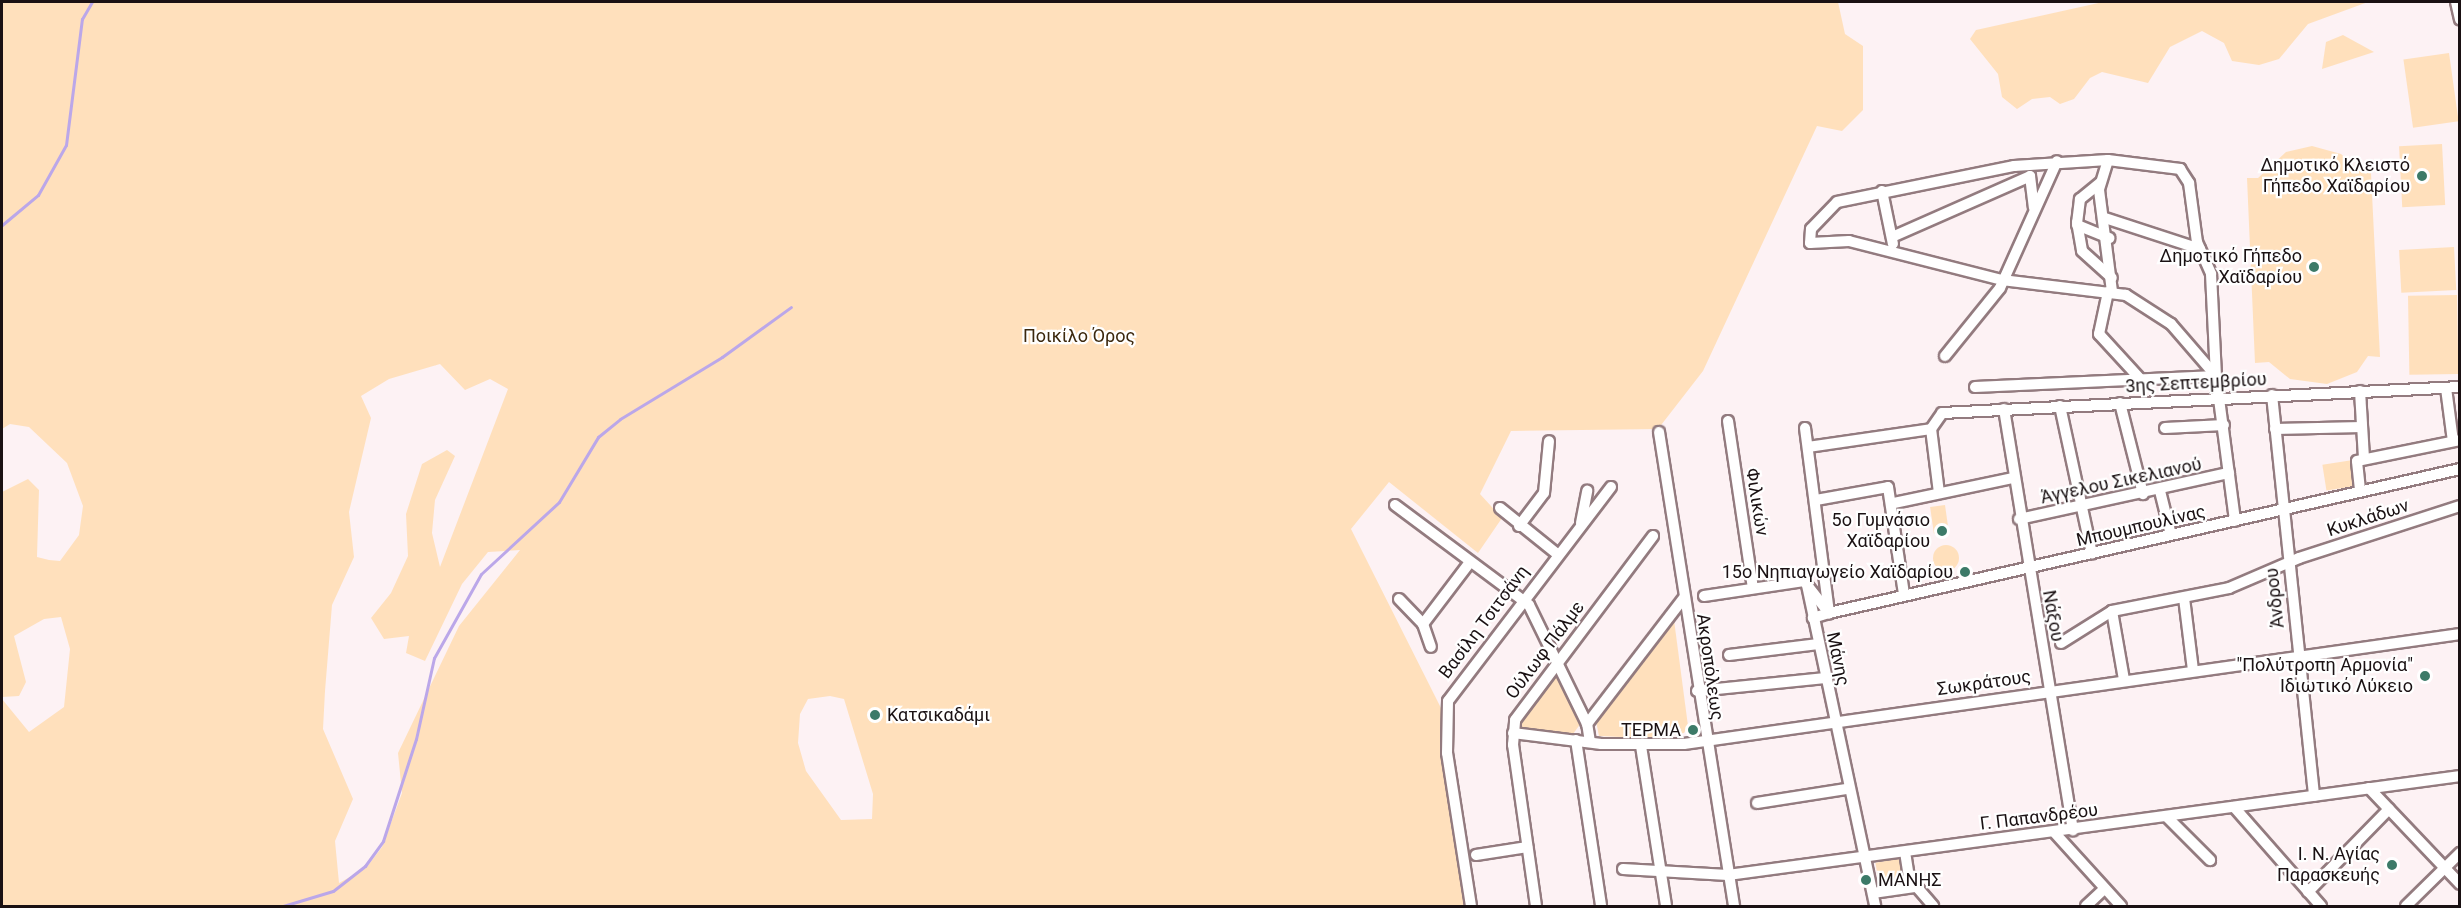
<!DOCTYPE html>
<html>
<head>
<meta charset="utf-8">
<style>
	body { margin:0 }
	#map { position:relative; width:2461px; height:908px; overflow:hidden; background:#fdf2f4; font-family:Roboto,sans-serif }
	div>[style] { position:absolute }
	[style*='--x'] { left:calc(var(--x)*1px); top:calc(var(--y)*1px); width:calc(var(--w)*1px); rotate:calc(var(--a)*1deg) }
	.green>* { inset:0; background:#ffe0bc; transform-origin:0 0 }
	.round { border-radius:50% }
	.stream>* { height:3px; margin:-1.5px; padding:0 1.5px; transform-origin:1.5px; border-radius:1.5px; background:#bba7e9 }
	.roads { filter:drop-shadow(2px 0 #937b7f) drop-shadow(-2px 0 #937b7f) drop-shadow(0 2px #937b7f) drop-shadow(0 -2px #937b7f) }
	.minor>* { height:10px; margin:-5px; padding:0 5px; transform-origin:5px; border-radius:5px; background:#fff }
	.dots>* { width:16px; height:16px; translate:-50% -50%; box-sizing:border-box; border:3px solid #fff; border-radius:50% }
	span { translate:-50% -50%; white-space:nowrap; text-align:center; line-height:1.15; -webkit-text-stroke:4.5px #fff; paint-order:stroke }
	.poi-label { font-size:18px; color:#1a1113 }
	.right { translate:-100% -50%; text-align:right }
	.left { translate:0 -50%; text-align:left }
	.park-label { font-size:18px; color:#3c280d }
	.street-label { font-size:18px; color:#1a1113 }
	.frame { position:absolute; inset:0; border:3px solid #1a1113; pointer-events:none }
</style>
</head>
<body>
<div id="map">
	<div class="green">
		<i style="clip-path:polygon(evenodd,2px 2px,1838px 2px,1845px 34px,1863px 46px,1863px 110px,1842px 131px,1817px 126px,1703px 371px,1658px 429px,1511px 431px,1480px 494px,1502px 518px,1478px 553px,1389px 482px,1351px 529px,1446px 718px,1464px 906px,2px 906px,2px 699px,29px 732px,64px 707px,70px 649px,61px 617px,44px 619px,14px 636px,26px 682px,19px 696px,2px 697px,2px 492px,28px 479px,39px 490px,37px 557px,49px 560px,60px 561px,79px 535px,83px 506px,67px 463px,29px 427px,10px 424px,2px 429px,2px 2px,440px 364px,465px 390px,490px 379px,508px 389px,440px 567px,432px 533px,435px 500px,455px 456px,447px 450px,422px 464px,406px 514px,408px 556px,391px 593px,371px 618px,384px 639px,409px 636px,406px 653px,425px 661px,462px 584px,488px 552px,520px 550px,459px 626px,398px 753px,402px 793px,382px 847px,366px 868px,339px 883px,335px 841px,353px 799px,323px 729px,325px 691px,332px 605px,354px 557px,349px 512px,371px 418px,361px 396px,389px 379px,440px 364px,2px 2px,830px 696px,844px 699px,873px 794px,872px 819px,841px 820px,806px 771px,798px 743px,800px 714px,808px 699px,830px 696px)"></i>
		<i style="clip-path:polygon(2103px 2px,2368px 2px,2308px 24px,2279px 59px,2259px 65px,2232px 61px,2224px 43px,2202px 31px,2170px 47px,2148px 83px,2102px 72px,2090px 78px,2074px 99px,2060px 104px,2050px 97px,2032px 99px,2017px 109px,2002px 97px,1998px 74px,1970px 39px,1976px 30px)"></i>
		<i style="clip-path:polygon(2343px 35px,2374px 52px,2322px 69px,2326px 42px)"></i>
		<i style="left:2449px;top:53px;width:69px;height:46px;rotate:82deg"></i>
		<i style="left:2442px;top:144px;width:61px;height:43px;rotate:87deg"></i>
		<i style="clip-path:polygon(2312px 146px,2341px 154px,2362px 173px,2371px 173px,2380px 357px,2368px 356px,2357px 372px,2327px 384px,2290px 379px,2269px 362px,2255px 363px,2247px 178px,2258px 178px,2286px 152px)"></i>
		<i style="left:2454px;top:247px;width:43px;height:55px;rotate:87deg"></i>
		<i style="left:2457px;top:295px;width:79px;height:49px;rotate:89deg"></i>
		<i style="left:2353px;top:460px;width:26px;height:31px;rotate:81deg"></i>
		<i style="left:1945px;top:505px;width:27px;height:15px;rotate:82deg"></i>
		<i class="round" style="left:1933px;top:545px;width:26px;height:26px"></i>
		<i style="clip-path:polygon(1674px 620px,1688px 726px,1684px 733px,1646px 738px,1599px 736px,1596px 721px)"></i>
		<i style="clip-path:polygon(1558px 677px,1581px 723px,1573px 734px,1521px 727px,1523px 712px,1549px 680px)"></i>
		<i style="left:1902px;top:858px;width:27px;height:27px;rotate:80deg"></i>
	</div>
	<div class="stream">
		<i style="--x:2;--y:225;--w:47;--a:-39.8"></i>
		<i style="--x:38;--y:195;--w:57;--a:-60.8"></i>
		<i style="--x:66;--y:145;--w:127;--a:-82.8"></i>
		<i style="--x:82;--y:19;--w:20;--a:-60"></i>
		<i style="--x:283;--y:906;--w:52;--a:-16.7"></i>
		<i style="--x:333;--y:891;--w:41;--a:-38"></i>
		<i style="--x:365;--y:866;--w:31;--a:-54"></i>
		<i style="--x:383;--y:841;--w:107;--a:-72.1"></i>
		<i style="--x:416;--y:739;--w:83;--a:-77.5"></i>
		<i style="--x:434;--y:658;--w:96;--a:-60.8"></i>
		<i style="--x:481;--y:574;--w:106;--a:-42.7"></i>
		<i style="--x:559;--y:502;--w:76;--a:-59"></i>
		<i style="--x:598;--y:437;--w:28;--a:-39"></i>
		<i style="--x:620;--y:419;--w:119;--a:-31.3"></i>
		<i style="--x:722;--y:357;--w:85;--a:-35.9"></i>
	</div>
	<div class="roads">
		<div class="minor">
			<i style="--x:2456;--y:2;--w:18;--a:77"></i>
			<i style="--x:2108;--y:160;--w:31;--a:107"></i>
			<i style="--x:2099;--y:190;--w:102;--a:82.7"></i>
			<i style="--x:2100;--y:183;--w:26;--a:141"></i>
			<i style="--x:2080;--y:199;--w:23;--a:97"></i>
			<i style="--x:2077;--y:222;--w:29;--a:80"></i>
			<i style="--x:2082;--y:251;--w:40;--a:42"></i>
			<i style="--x:1882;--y:191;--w:54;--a:78.3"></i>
			<i style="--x:2105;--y:218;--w:100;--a:18.1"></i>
			<i style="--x:2077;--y:225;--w:35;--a:22"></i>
			<i style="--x:1892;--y:237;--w:151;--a:-23.8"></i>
			<i style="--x:2030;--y:176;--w:32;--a:83"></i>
			<i style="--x:2108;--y:292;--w:43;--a:102.1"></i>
			<i style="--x:2099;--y:334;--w:64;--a:47.5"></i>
			<i style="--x:1945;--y:356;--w:87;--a:-51"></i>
			<i style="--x:2000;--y:288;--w:139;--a:-65.8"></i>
			<i style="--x:2216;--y:376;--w:69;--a:-130.9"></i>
			<i style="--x:2171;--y:324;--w:54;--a:-147.2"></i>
			<i style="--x:2126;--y:295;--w:125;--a:-173.1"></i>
			<i style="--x:2002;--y:280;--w:158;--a:-165.7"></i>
			<i style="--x:1849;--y:241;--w:39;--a:177"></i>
			<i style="--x:1810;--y:243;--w:14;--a:-86"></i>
			<i style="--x:1811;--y:229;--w:37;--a:-46"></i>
			<i style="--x:1837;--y:202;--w:181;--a:-11.5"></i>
			<i style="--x:2014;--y:166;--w:94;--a:-3.7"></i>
			<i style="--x:2108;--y:160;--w:73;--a:7.1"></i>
			<i style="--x:2180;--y:169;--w:17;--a:57"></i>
			<i style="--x:2189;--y:183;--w:60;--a:82.3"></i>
			<i style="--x:2197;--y:242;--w:35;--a:66"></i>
			<i style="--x:2211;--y:274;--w:102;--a:87.2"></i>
			<i style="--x:2216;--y:376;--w:146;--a:82.5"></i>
			<i style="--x:1975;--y:387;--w:241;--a:-2.6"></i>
			<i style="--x:2446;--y:388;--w:53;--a:82.5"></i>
			<i style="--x:2360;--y:391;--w:68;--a:86.6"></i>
			<i style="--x:2272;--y:395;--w:403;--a:84"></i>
			<i style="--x:2120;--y:403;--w:94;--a:75.8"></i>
			<i style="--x:2060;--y:406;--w:151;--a:77.8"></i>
			<i style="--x:2004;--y:409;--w:427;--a:80.7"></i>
			<i style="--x:1728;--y:421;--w:169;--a:81.5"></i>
			<i style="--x:1805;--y:428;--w:187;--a:82.6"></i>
			<i style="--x:1829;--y:613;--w:17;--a:163"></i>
			<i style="--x:2165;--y:428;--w:59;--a:-2.9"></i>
			<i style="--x:2275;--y:429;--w:87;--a:-1.3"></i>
			<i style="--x:1659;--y:432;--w:480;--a:81"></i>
			<i style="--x:1808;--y:447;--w:124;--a:-8.3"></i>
			<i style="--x:2360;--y:490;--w:29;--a:-96"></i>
			<i style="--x:2357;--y:461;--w:105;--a:-11.5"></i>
			<i style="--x:2160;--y:491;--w:45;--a:76"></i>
			<i style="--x:1939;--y:493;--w:64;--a:-97.1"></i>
			<i style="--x:1931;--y:429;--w:19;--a:-55"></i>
			<i style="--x:1942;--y:413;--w:519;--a:-2.87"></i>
			<i style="--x:1816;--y:500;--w:73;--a:-10.2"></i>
			<i style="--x:1888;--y:487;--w:108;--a:81.5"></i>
			<i style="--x:1894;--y:503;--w:122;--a:-11.9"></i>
			<i style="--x:1395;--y:505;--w:167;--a:36.7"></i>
			<i style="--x:1529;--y:605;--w:132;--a:64"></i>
			<i style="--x:1500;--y:508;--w:72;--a:38.8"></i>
			<i style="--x:2019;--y:519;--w:215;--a:-12.4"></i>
			<i style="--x:1581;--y:523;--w:33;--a:-79"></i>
			<i style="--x:1519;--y:526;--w:41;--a:-52.9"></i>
			<i style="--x:1544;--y:493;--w:52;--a:-84.5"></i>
			<i style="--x:1807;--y:585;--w:328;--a:78"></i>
			<i style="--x:1704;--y:596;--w:101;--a:-8.5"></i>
			<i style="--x:1804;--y:581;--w:41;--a:52"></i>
			<i style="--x:1829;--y:613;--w:647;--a:-12.86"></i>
			<i style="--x:2184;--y:598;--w:73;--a:82.9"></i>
			<i style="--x:1399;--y:599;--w:35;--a:46"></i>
			<i style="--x:1423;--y:624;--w:24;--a:71"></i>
			<i style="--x:2112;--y:611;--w:70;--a:80.1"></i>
			<i style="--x:1423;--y:624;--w:78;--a:-52.8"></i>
			<i style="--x:2061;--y:643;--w:60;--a:-32.1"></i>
			<i style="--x:2112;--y:611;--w:119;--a:-11.1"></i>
			<i style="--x:2229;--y:588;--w:76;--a:-23.2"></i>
			<i style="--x:2299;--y:558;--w:169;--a:-17.9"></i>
			<i style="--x:1729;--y:655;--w:90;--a:-7"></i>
			<i style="--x:1697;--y:691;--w:129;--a:-5.8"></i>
			<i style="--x:1513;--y:733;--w:89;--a:7.1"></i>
			<i style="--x:1601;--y:744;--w:83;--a:0"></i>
			<i style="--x:1684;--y:744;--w:784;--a:-8.07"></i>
			<i style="--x:1576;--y:740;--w:168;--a:81.4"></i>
			<i style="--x:1590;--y:742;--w:18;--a:-99"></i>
			<i style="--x:1587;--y:724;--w:158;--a:-52.5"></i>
			<i style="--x:1641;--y:746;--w:162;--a:81.1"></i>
			<i style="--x:2369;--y:788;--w:132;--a:46.5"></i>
			<i style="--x:1757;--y:803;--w:90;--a:-8.9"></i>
			<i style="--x:2234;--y:807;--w:132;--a:48.7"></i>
			<i style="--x:2167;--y:817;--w:61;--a:45"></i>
			<i style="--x:2054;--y:832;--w:100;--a:47.8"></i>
			<i style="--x:1905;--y:852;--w:26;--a:81"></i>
			<i style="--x:1909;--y:878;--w:37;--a:49"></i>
			<i style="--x:1476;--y:855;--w:52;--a:-8.9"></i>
			<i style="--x:1623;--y:869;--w:105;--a:3.3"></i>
			<i style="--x:1728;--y:875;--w:739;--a:-7.7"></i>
			<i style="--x:2308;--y:892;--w:116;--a:-45.7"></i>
			<i style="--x:1873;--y:893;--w:42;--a:-8.1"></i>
			<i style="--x:1471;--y:906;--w:155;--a:-98.9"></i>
			<i style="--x:1447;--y:753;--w:52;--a:-88.9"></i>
			<i style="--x:1448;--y:701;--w:269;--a:-52.7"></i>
			<i style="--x:1536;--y:906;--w:163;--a:-98.1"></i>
			<i style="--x:1513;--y:745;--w:25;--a:-85"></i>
			<i style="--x:1515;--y:720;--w:230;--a:-53.1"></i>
			<i style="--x:2086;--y:906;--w:25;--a:-43"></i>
			<i style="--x:2406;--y:906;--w:76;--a:-44.5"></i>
		</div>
	</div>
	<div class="dots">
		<i style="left:2422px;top:176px;background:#3c7a68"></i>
		<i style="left:2314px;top:267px;background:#3c7a68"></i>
		<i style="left:1942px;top:531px;background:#3c7a68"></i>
		<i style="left:1965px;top:572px;background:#3c7a68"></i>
		<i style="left:2425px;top:676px;background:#3c7a68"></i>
		<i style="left:875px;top:715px;background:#3c7a68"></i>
		<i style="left:1693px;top:730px;background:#3c7a68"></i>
		<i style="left:2392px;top:865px;background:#3c7a68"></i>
		<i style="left:1866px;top:880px;background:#3c7a68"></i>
	</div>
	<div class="poi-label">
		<span class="right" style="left:2410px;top:176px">Δημοτικό Κλειστό<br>Γήπεδο Χαϊδαρίου</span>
		<span class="right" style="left:2302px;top:267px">Δημοτικό Γήπεδο<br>Χαϊδαρίου</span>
		<span class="right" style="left:1930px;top:531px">5ο Γυμνάσιο<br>Χαϊδαρίου</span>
		<span class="right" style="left:1953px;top:572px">15ο Νηπιαγωγείο Χαϊδαρίου</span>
		<span class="right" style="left:2413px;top:676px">"Πολύτροπη Αρμονία"<br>Ιδιωτικό Λύκειο</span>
		<span class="left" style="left:887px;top:715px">Κατσικαδάμι</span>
		<span class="right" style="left:1681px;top:730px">ΤΕΡΜΑ</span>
		<span class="right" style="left:2380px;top:865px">Ι. Ν. Αγίας<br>Παρασκευής</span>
		<span class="left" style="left:1878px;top:880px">ΜΑΝΗΣ</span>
	</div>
	<div class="park-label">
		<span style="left:1079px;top:336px">Ποικίλο Όρος</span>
	</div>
	<div class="street-label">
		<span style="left:2196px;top:383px;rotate:-3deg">3ης Σεπτεμβρίου</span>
		<span style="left:2121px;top:481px;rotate:-12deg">Άγγελου Σικελιανού</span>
		<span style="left:1757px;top:502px;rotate:81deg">Φιλικών</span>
		<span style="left:2368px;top:518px;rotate:-18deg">Κυκλάδων</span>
		<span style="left:2141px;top:526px;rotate:-13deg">Μπουμπουλίνας</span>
		<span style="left:2275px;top:598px;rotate:-96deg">Άνδρου</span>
		<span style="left:2053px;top:616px;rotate:80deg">Νάξου</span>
		<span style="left:1484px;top:622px;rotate:-53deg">Βασίλη Τσιτσάνη</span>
		<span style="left:1545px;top:650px;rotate:-53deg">Ούλωφ Πάλμε</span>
		<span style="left:1838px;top:659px;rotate:78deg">Μάνης</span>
		<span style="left:1710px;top:667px;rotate:82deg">Ακροπόλεως</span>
		<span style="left:1984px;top:683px;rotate:-8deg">Σωκράτους</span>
		<span style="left:2039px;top:817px;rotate:-7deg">Γ. Παπανδρέου</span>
	</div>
	<div class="frame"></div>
</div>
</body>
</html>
